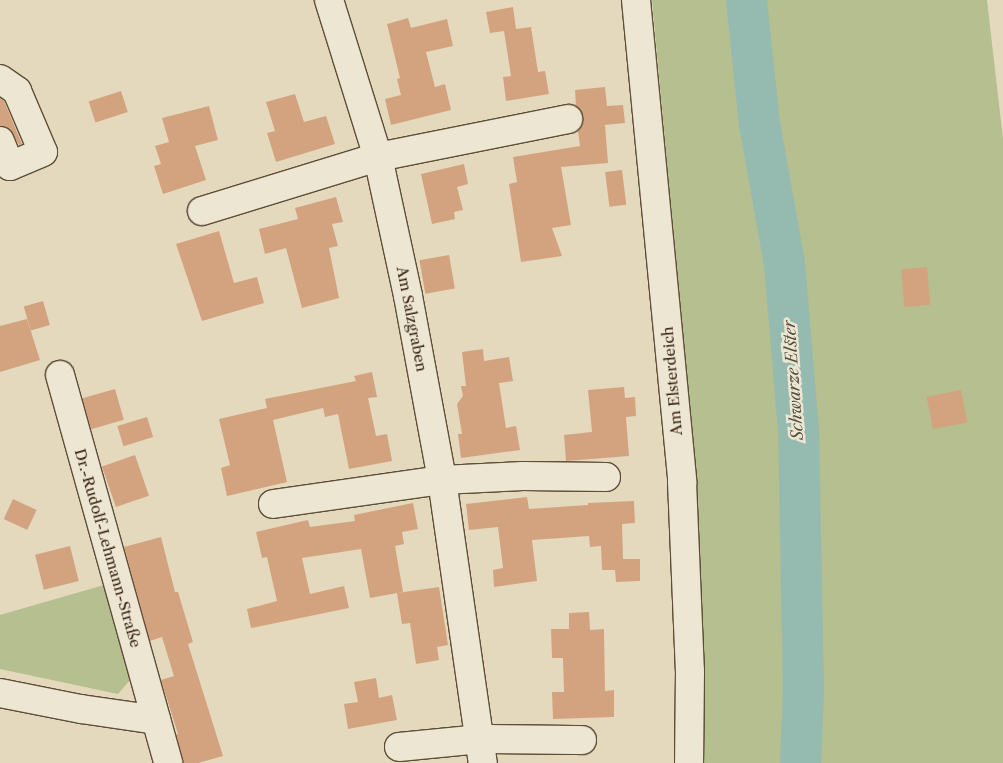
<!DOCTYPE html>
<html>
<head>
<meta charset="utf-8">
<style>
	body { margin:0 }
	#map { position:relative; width:1003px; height:763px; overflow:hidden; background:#e4d9bc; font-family:"Libre Caslon Text",serif }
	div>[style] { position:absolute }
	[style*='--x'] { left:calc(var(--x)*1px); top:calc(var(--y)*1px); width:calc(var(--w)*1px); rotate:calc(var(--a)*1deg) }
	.green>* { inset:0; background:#b5bf90 }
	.river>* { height:41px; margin:-20.5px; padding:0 20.5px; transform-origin:20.5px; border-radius:20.5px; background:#95baaf }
	.building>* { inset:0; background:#d3a380; transform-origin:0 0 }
	.roads { filter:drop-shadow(1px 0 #5e4d37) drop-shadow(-1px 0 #5e4d37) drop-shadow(0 1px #5e4d37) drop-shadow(0 -1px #5e4d37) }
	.minor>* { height:28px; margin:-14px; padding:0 14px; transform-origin:14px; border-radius:14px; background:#ede6d3 }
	span { translate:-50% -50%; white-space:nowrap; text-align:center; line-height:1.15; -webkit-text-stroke:5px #ede6d3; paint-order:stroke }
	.street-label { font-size:15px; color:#321e0b }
	.water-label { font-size:16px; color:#504d3c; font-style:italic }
</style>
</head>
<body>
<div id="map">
	<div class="green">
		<i style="clip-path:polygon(652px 0,987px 0,1003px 139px,1003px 763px,700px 763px,694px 456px)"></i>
		<i style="clip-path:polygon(104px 585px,131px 679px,118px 694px,0 669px,0 615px)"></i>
	</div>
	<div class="river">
		<i style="--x:746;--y:0;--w:124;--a:84"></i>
		<i style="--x:759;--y:123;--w:142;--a:79.9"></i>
		<i style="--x:784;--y:263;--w:167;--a:85.2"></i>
		<i style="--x:798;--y:429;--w:263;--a:88.9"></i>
		<i style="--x:803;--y:692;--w:71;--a:92.4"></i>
	</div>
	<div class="building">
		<i style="clip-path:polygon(513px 7px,516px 29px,531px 27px,538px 72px,545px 71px,549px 94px,506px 101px,503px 77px,511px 76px,504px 31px,490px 33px,486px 12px)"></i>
		<i style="clip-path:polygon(408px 18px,411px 28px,447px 19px,453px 46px,426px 52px,435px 87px,445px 84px,451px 110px,391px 125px,385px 99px,401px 95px,397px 79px,400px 78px,387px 24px)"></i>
		<i style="clip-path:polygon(605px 87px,607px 106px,623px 105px,625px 123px,605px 125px,608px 163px,561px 167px,571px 225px,552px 228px,562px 256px,521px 262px,509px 184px,517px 182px,513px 157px,580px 146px,578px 131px,583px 124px,583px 116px,576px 106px,575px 90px)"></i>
		<i style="left:121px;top:91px;width:22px;height:34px;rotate:72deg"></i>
		<i style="clip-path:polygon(295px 94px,304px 122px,326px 116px,335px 144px,276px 162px,267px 133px,275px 131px,266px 102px)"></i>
		<i style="clip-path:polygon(0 98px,4px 101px,22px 144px,19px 145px,10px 129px,0 126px)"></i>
		<i style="clip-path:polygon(209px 106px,218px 140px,195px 146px,206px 180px,163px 194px,154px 166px,161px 164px,155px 146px,169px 142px,162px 118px)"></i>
		<i style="clip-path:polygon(464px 164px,468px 184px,457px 187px,463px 210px,454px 212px,455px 219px,432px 224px,421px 174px)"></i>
		<i style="left:622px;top:170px;width:35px;height:17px;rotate:83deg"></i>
		<i style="clip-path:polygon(336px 197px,343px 222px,332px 224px,338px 246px,329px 248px,339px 298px,302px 308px,286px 248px,265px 254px,259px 229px,298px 219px,295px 208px)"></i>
		<i style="clip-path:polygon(219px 231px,234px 283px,257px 277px,264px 303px,202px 321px,176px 244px)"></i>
		<i style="left:449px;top:255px;width:34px;height:30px;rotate:80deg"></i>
		<i style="left:927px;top:267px;width:38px;height:26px;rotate:85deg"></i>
		<i style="left:43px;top:301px;width:25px;height:20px;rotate:74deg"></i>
		<i style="clip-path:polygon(27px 319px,40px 360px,0 372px,0 326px)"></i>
		<i style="clip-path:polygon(483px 349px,484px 361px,509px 357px,513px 381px,499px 383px,506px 428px,516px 426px,520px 450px,461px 458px,458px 434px,462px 434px,457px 404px,463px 396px,461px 386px,466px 386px,462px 352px)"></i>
		<i style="clip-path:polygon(372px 372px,377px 397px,368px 398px,376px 436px,387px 434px,392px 461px,349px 469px,338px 414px,325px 417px,323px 408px,273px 420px,287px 482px,227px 496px,221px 468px,230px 465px,219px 419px,267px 408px,265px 399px,356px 381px,354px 376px)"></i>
		<i style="clip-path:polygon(624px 387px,625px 398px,635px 397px,636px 416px,626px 417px,629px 456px,566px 461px,564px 435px,592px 432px,588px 390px)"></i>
		<i style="left:115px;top:389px;width:32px;height:34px;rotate:74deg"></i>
		<i style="left:961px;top:390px;width:33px;height:35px;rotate:79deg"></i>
		<i style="left:147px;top:417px;width:21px;height:31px;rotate:73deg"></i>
		<i style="left:135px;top:455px;width:43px;height:35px;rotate:71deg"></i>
		<i style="clip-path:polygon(527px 497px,529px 509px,588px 505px,588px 503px,634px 501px,635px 523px,622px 524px,623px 559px,640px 559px,640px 581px,616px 582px,615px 570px,602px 570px,601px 546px,590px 547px,589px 536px,532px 540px,537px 581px,494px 587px,493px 570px,503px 568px,498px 527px,469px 530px,466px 504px)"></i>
		<i style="left:13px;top:499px;width:26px;height:22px;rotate:25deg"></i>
		<i style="clip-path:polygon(413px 503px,418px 529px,402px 532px,404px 544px,395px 546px,403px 592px,370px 598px,361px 549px,302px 558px,310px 594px,344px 586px,349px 608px,251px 628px,247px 609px,277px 601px,267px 557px,262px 558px,256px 532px,308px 520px,310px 527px,355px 521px,354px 515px)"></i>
		<i style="clip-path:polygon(161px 537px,175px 592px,178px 592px,193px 642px,188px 644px,223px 756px,198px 763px,184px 763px,176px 734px,178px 734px,161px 680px,174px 676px,162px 637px,150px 641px,124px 547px)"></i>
		<i style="left:70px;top:546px;width:36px;height:36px;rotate:76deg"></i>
		<i style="clip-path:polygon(439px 587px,448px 645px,437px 647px,439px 660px,416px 664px,410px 623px,402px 624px,397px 593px)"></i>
		<i style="clip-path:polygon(589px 612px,590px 630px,604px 629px,605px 691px,614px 690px,614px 717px,553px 719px,552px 692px,564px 692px,563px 658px,552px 658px,551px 629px,569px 629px,569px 613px)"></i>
		<i style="clip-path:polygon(376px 678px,379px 698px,392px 695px,397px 720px,348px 729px,344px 704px,358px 702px,354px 682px)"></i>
	</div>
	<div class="roads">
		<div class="minor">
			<i style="--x:329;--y:0;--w:164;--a:72.7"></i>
			<i style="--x:378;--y:157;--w:142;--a:77.8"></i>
			<i style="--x:408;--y:296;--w:187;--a:79.5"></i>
			<i style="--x:442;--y:480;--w:286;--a:81.8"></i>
			<i style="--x:636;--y:0;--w:484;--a:84.5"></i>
			<i style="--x:682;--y:482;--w:189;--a:87.6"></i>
			<i style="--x:690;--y:671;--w:92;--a:90.6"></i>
			<i style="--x:0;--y:79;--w:21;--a:35"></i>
			<i style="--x:17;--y:91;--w:66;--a:66.9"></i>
			<i style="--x:43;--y:152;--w:36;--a:157"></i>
			<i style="--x:10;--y:166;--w:27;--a:-112"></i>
			<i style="--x:202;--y:211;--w:184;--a:-17.1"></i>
			<i style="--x:378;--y:157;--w:194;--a:-11.3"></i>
			<i style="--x:60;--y:375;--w:403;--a:74.4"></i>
			<i style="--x:273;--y:504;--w:171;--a:-8.1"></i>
			<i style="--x:442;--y:480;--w:81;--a:-2.8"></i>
			<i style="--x:523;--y:476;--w:83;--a:0.7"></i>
			<i style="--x:0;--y:693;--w:83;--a:11.2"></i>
			<i style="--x:81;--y:709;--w:76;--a:8.3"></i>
			<i style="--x:399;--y:747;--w:82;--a:-5.6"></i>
			<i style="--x:481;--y:739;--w:101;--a:0.6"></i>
		</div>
	</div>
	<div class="street-label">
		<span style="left:412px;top:319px;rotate:79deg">Am Salzgraben</span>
		<span style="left:672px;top:381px;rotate:-95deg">Am Elsterdeich</span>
		<span style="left:108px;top:548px;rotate:74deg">Dr.-Rudolf-Lehmann-Straße</span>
	</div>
	<div class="water-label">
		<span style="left:793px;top:380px;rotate:-94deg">Schwarze Elster</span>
	</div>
</div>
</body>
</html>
